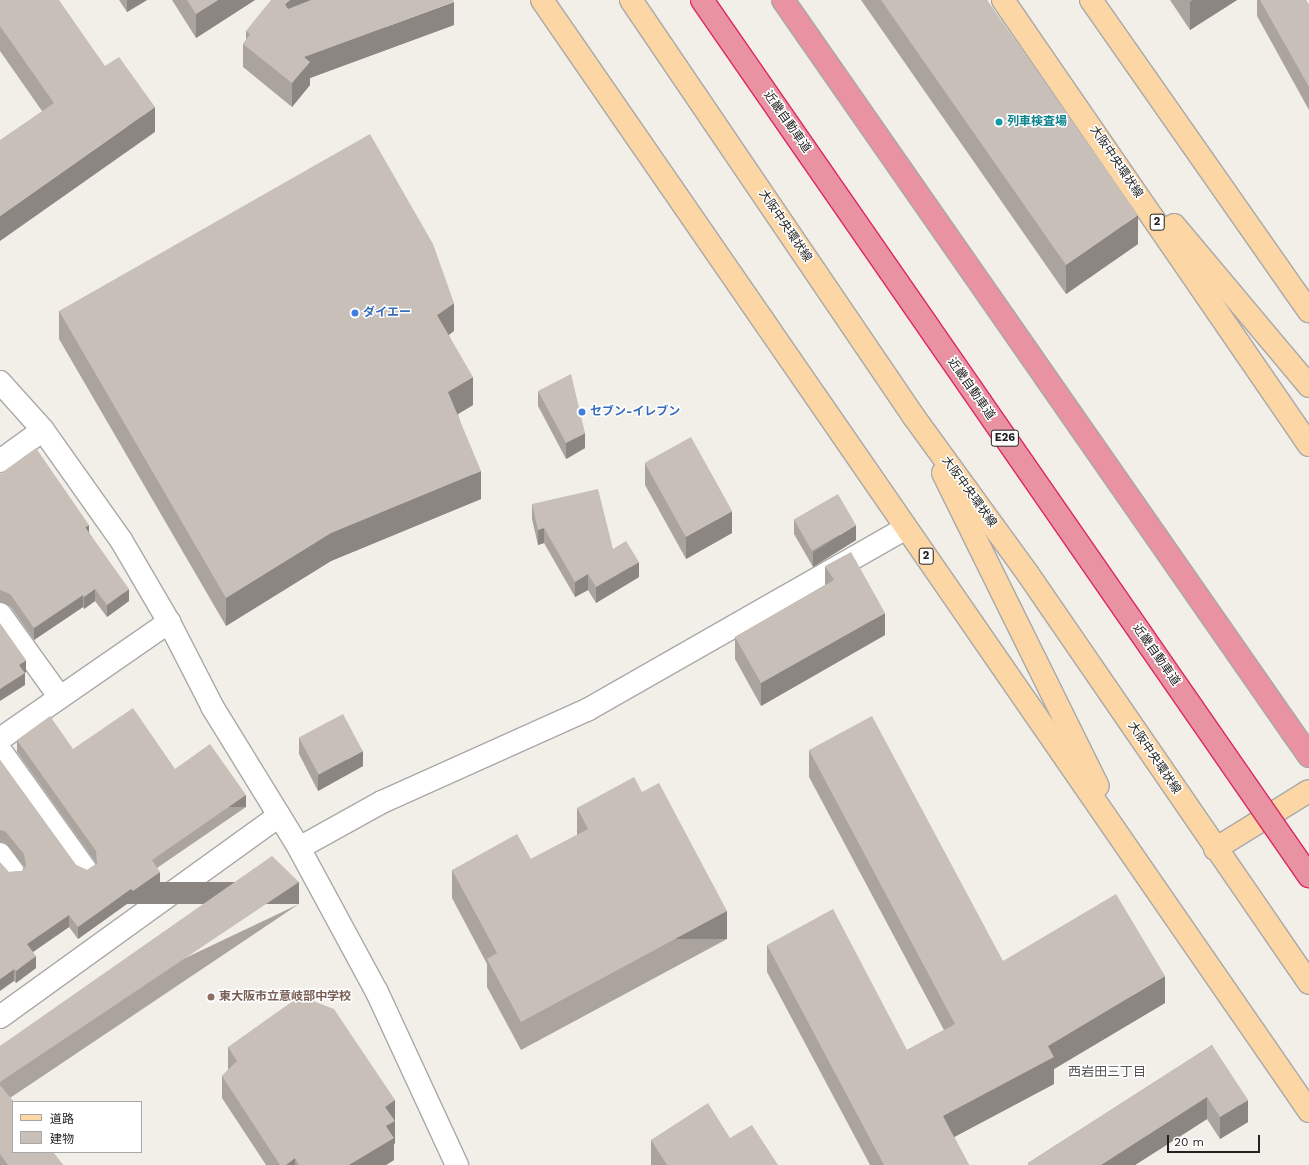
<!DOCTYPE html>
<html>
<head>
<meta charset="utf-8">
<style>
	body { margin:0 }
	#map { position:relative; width:1309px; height:1165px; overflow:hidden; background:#f2efe9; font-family:"Work Sans","Noto Sans JP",sans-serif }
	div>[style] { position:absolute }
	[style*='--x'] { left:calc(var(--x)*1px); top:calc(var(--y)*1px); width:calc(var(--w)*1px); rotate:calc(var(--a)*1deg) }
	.roads { filter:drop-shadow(1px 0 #a9a9a9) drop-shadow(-1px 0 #a9a9a9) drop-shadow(0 1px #a9a9a9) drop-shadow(0 -1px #a9a9a9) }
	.minor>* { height:22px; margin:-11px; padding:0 11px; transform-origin:11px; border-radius:11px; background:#fff }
	.major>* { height:22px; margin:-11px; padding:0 11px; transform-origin:11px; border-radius:11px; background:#fcd6a4 }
	.highway>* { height:22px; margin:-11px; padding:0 11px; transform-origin:11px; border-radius:11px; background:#e892a2 }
	.bridges { filter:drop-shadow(1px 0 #dc2a67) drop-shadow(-1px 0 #dc2a67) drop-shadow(0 1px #dc2a67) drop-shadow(0 -1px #dc2a67) }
	.highway-bridge>* { height:22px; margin:-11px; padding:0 11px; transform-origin:11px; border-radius:11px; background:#e892a2 }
	.wall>* { inset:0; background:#aba49e }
	.shaded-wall>* { inset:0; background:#8b8681; transform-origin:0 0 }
	.building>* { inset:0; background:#c7bfb8; transform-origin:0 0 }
	.dots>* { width:11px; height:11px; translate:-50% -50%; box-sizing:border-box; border:2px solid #fff; border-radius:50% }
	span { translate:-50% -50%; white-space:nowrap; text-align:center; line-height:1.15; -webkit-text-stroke:3px #fff; paint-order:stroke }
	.shield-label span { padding:1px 3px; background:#fff; border:1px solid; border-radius:3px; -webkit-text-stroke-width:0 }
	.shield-label { font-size:11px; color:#222; font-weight:700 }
	.street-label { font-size:12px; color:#222 }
	.culture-label { font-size:12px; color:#0d838f; font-weight:700 }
	.left { translate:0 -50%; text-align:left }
	.shop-label { font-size:12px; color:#366cbe; font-weight:700 }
	.education-label { font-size:12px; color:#785e54; font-weight:700 }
	.neighbourhood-label { font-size:13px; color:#555 }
	.legend { position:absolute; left:12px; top:1101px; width:130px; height:52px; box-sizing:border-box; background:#fff; border:1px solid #a7a7a7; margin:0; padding:5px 7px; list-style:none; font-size:12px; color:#222 }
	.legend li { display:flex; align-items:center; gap:8px; height:20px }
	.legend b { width:20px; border:1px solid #a7a7a7 }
	.scale { position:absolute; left:1167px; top:1135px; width:93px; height:18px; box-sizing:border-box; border:2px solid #222; border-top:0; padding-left:5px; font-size:12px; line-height:14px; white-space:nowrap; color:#222; -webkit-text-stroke:3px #fff; paint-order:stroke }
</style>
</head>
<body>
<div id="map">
	<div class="roads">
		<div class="minor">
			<i style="--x:0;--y:382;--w:64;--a:48.1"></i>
			<i style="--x:43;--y:430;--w:135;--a:54.7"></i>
			<i style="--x:121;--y:540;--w:95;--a:59.7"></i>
			<i style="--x:169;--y:622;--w:97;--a:62.9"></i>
			<i style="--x:213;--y:708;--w:164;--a:58.4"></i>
			<i style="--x:299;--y:848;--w:164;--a:61.6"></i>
			<i style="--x:377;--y:992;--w:191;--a:65.2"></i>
			<i style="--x:0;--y:461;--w:53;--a:-35.8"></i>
			<i style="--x:0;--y:614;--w:101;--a:54.3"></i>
			<i style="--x:0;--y:739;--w:206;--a:-34.7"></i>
			<i style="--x:0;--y:750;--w:148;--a:54.4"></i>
			<i style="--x:299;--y:848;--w:95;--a:-29"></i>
			<i style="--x:382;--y:802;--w:225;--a:-24.2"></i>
			<i style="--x:587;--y:710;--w:367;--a:-29.7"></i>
			<i style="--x:0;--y:854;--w:24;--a:54"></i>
			<i style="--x:0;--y:1017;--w:344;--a:-35.8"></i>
		</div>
		<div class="major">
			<i style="--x:542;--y:0;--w:1350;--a:55.38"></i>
			<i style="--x:631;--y:0;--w:504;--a:55.84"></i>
			<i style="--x:914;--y:417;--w:194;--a:54"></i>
			<i style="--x:1028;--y:574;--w:496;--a:55.5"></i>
			<i style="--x:1003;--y:0;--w:540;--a:55.49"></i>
			<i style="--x:1091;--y:0;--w:380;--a:55"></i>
			<i style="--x:1174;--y:225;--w:210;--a:50"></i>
			<i style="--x:943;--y:473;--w:349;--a:63.7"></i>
			<i style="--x:1215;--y:849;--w:110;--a:-31.7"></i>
		</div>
		<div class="highway">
			<i style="--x:783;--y:0;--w:921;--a:55.17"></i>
		</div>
	</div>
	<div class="bridges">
		<div class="highway-bridge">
			<i style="--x:702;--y:0;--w:1066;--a:55.28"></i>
		</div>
	</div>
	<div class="wall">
		<i style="clip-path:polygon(0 0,105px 66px,155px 132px,42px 111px,0 51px)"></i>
		<i style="clip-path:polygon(119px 0,147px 0,127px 12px)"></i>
		<i style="clip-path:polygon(172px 0,255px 0,196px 38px)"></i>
		<i style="clip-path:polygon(861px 0,987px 0,1138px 244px,1066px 294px)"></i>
		<i style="clip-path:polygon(1170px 0,1237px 0,1190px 30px)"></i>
		<i style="clip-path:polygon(1257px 0,1306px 0,1309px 5px,1309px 110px,1257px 16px)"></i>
		<i style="clip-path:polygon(454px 25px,310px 78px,310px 85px,292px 107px,243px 67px,243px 44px,246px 40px,246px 31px)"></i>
		<i style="clip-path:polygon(59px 311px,454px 331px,449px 335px,473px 405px,458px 414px,481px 499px,331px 561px,226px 626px,59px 339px)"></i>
		<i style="clip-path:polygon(538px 391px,585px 448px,566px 459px,538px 406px)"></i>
		<i style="clip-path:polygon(645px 463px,732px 533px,686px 559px,645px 485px)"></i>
		<i style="clip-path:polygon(0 474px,89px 532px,129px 601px,107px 617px,95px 601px,84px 609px,83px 607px,34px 640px,10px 606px,0 602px)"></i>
		<i style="clip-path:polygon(532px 504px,613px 549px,639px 577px,596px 603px,588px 590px,575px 597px,544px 543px,538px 545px,532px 519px)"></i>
		<i style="clip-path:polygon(794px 519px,856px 540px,813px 567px,794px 534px)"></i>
		<i style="clip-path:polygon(825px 566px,885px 635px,761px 706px,735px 659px,735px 637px,825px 585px)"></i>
		<i style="clip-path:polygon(299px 738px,363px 766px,318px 791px,299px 754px)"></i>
		<i style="clip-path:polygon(17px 740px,73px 749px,175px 769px,246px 807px,157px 868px,160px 884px,133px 903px,131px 901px,78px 939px,69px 927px,33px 952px,36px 968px,16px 983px,14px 981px,9px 872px,22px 871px,24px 867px,24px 866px,5px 843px,0 842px,0 760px,76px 865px,87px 870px,96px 864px,96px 863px,17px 752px)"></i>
		<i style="clip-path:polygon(809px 750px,1003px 961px,1165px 1003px,1054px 1069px,1054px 1084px,954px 1137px,969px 1165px,870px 1165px,767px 972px,767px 945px,907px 1050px,944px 1030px,809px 777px)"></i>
		<i style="clip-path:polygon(642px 792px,727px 939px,521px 1050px,487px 987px,487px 964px,452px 898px,452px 870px,531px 859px,577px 835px,577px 808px)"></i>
		<i style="clip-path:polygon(299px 904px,10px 1098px,63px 1165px,0 1165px,0 1046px)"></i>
		<i style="clip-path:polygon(1212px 1045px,1248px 1122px,1220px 1139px,1207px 1119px,1135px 1165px,1028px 1165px,1028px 1163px)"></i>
		<i style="clip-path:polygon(228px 1047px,395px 1100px,395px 1143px,394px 1144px,394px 1160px,386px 1165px,266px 1165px,222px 1098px,222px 1076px,228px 1070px)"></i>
		<i style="clip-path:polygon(730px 1138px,778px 1165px,651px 1165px,651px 1140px)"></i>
	</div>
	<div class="shaded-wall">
		<i style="clip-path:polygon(127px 0,147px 0,127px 12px)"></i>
		<i style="clip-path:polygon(218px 0,255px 0,196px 38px,196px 14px)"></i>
		<i style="clip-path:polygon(290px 0,324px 0,285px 27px,285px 4px)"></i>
		<i style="clip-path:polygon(1193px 0,1237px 0,1190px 30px,1190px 2px)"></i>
		<i style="clip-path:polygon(454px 2px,454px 25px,310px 78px,310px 85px,292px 107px,292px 83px,304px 57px)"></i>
		<i style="clip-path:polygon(155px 107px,155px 132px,0 241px,0 216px)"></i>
		<i style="clip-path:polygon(1138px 215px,1138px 244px,1066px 294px,1066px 265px)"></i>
		<i style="clip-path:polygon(454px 303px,454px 331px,437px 343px,437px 315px)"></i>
		<i style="clip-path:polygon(473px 377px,473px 405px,448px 420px,448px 392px)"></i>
		<i style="clip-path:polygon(585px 433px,585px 448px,566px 459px,566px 443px)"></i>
		<i style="clip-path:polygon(481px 471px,481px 499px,331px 561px,226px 626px,226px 598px,331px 533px)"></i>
		<i style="clip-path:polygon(732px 511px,732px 533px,686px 559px,686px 537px)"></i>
		<i style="clip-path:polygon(89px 525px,89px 537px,85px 527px)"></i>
		<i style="clip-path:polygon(856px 525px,856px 540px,813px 567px,813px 552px)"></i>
		<i style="clip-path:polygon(544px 528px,544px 543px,538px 545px,538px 530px)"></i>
		<i style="clip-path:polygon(639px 562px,639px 577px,596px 603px,596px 587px)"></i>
		<i style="clip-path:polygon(588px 574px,588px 590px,575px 597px,575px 582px)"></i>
		<i style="clip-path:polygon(95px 589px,95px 601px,84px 609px,84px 597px)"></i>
		<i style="clip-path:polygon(129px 589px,129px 601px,107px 617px,107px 605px)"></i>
		<i style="clip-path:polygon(83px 595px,83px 607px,34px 640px,34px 628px)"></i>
		<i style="clip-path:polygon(885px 613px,885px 635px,761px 706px,761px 683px)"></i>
		<i style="clip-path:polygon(26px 660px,26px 672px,25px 673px,25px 685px,0 701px,0 689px,19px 665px)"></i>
		<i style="clip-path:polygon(363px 751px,363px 766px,318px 791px,318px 775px)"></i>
		<i style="left:246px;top:795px;width:12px;height:114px;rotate:90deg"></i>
		<i style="clip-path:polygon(160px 872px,160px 884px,133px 903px,133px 891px)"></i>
		<i style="left:299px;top:882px;width:22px;height:360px;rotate:90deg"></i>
		<i style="clip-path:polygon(131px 889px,131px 901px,78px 939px,78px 927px)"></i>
		<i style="left:727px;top:911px;width:28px;height:234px;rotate:90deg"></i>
		<i style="clip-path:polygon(69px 915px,69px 927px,27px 956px,27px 944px)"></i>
		<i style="clip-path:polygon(36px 956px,36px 968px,16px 983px,16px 971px)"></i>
		<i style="clip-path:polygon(14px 969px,14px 981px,0 991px,0 979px)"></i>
		<i style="clip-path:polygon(1165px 976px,1165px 1003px,1054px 1069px,1054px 1084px,943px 1143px,943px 1116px,1048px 1046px)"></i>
		<i style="clip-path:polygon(1207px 1097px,1207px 1119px,1135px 1165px,1101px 1165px)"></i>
		<i style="clip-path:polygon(395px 1100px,395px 1143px,394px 1144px,394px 1160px,386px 1165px,349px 1165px,385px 1107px)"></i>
		<i style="clip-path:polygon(1248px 1100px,1248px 1122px,1220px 1139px,1220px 1117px)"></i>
		<i style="clip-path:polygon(295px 1158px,295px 1165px,286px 1165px)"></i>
	</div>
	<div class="building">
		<i style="clip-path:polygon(0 0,59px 0,105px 66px,119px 57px,155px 107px,0 216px,0 140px,54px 103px,0 26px)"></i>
		<i style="clip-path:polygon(187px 0,218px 0,196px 14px)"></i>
		<i style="clip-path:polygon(271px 0,290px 0,285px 4px,288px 9px,311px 0,453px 0,454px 2px,304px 57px,310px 62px,292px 83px,243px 44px,250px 34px,246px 31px)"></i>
		<i style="clip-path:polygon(881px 0,987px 0,1138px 215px,1066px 265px)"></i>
		<i style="clip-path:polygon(1260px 0,1306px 0,1309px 5px,1309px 87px)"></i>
		<i style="clip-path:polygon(370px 134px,433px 244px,454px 303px,437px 315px,473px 377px,448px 392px,481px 471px,331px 533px,226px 598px,59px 311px)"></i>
		<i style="clip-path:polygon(571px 374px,585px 433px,566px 443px,538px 391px)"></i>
		<i style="left:691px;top:437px;width:85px;height:53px;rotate:61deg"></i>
		<i style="clip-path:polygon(36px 448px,89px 525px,85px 527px,129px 589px,107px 605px,95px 589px,84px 597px,83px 595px,34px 628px,10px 594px,0 590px,0 474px)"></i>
		<i style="clip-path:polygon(598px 489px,613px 549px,626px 541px,639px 562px,596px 587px,588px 574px,575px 582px,544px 528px,538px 530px,532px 504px)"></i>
		<i style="left:838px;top:494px;width:36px;height:51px;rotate:60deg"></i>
		<i style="clip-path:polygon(851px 552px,885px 613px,761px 683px,735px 637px,834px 580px,825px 566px)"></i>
		<i style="clip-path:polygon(0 623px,26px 660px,19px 665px,25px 673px,0 689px)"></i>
		<i style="clip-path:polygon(133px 708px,175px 769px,210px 744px,246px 795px,152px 860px,160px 872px,133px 891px,131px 889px,78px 927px,69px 915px,27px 944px,36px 956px,16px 971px,14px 969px,0 979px,0 862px,9px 872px,22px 871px,26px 866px,24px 854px,5px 831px,0 830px,0 760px,76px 865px,87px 870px,97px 864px,96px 851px,17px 740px,50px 716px,73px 749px)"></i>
		<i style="left:343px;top:714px;width:42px;height:50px;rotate:62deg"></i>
		<i style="clip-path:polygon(872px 716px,1003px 961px,1116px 894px,1165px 976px,1048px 1046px,1054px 1057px,943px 1116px,969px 1165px,884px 1165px,767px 945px,833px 909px,907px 1050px,955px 1024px,809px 750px)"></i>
		<i style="clip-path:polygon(634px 777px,642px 792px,659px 783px,727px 911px,521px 1022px,487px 959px,497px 953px,452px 870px,517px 834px,531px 859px,588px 829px,577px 808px)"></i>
		<i style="clip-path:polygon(272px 856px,299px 882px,0 1082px,0 1046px)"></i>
		<i style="clip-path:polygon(300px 996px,334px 1009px,395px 1100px,385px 1107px,395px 1121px,386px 1126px,394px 1138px,349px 1165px,299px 1165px,295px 1158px,286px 1165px,280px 1165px,222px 1076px,237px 1061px,228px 1047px)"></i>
		<i style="clip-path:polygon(1212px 1045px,1248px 1100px,1220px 1117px,1207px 1097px,1101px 1165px,1029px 1165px,1028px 1163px)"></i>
		<i style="clip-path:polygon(0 1085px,14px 1102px,13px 1102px,13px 1152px,53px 1152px,63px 1165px,8px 1165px,0 1154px)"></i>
		<i style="clip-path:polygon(708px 1103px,730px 1138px,752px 1125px,778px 1165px,667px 1165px,651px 1140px)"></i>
	</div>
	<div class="dots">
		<i style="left:999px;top:122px;background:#0f9aa8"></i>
		<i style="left:355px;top:313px;background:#3f7fe0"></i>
		<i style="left:582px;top:412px;background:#3f7fe0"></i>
		<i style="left:211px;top:997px;background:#8d6e63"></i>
	</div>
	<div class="shield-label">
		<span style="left:1157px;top:222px">2</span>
		<span style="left:1005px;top:438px">E26</span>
		<span style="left:926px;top:556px">2</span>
	</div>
	<div class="street-label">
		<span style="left:787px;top:122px;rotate:55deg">近畿自動車道</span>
		<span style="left:1116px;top:162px;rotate:56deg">大阪中央環状線</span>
		<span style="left:785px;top:226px;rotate:56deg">大阪中央環状線</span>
		<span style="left:971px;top:389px;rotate:55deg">近畿自動車道</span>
		<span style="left:969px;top:492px;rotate:54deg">大阪中央環状線</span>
		<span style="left:1156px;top:655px;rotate:55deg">近畿自動車道</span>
		<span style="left:1154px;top:758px;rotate:56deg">大阪中央環状線</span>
	</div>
	<div class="culture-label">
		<span class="left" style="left:1007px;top:122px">列車検査場</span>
	</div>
	<div class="shop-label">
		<span class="left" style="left:363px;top:313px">ダイエー</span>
		<span class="left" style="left:590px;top:412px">セブン-イレブン</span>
	</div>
	<div class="education-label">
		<span class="left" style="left:219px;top:997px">東大阪市立意岐部中学校</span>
	</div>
	<div class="neighbourhood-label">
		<span style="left:1107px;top:1072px">西岩田三丁目</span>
	</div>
	<ul class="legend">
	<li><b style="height:5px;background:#fcd6a4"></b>道路</li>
	<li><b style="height:11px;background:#c7bfb8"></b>建物</li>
	</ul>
	<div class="scale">20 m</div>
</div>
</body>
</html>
